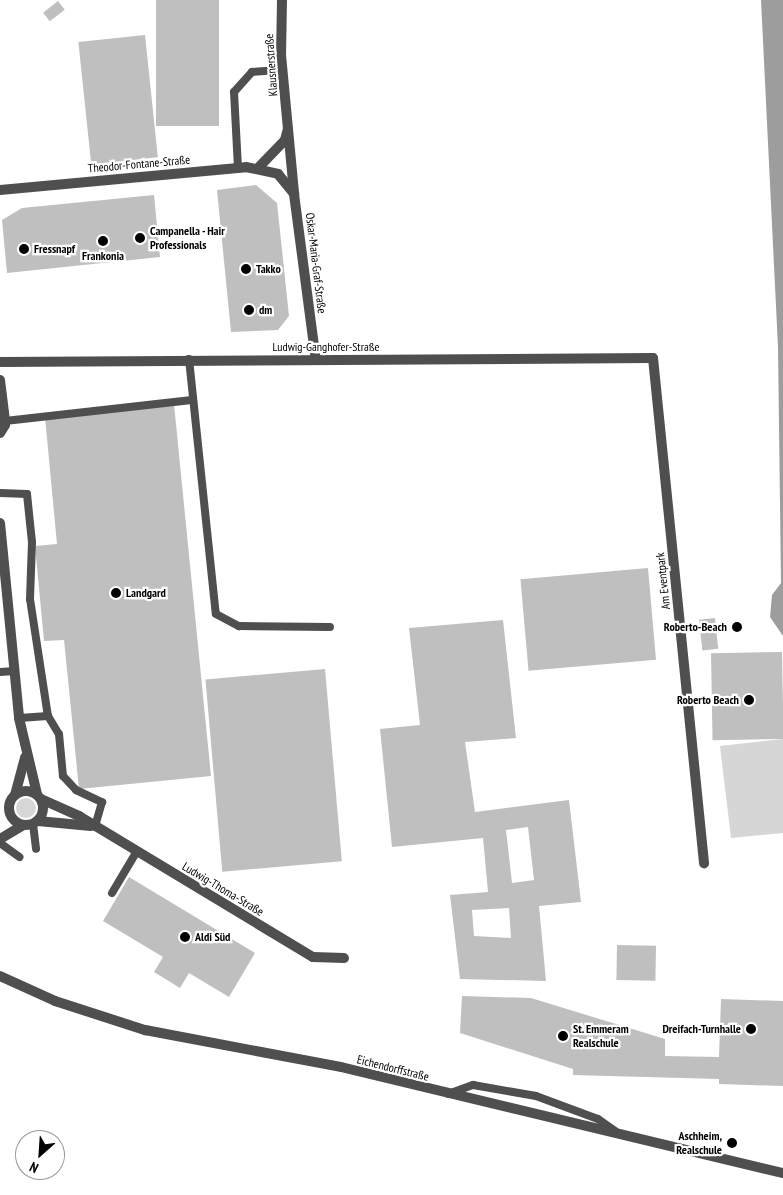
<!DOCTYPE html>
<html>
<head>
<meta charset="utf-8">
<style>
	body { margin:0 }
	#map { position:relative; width:783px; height:1195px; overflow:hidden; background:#fff; font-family:"PT Sans Narrow",sans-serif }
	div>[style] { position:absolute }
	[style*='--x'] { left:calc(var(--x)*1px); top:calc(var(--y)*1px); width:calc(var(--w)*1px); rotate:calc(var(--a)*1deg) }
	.green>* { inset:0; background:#d6d6d6 }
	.round { border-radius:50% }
	.water>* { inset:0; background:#9d9d9d }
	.building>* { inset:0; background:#bfbfbf; transform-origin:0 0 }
	.service>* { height:8px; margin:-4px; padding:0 4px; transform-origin:4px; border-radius:4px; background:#4f4f4f }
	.minor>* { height:10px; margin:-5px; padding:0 5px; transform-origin:5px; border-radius:5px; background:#4f4f4f }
	.minor>.ring { margin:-5px; padding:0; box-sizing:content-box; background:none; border:10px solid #4f4f4f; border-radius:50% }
	.tertiary>* { height:10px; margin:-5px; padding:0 5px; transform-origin:5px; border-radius:5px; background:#4f4f4f }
	.dots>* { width:14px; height:14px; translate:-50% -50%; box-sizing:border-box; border:2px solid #fff; border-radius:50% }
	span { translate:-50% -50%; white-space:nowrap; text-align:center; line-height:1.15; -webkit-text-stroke:4.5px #fff; paint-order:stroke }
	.street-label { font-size:12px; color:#000 }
	.poi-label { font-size:12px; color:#000; font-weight:700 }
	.left { translate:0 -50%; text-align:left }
	.right { translate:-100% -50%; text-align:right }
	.north { position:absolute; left:15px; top:1130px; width:50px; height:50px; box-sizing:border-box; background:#fff; border:1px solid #999; border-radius:50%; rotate:206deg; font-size:14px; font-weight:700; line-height:20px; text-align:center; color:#000 }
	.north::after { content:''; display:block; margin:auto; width:18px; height:22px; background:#000; clip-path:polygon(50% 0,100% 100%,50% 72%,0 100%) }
</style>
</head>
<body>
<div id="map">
	<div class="green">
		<i style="clip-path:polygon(783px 739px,783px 833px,731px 838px,720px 746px)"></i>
		<i class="round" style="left:16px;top:798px;width:20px;height:20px"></i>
	</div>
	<div class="water">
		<i style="clip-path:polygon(761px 0,783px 0,783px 636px,770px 617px,772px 595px,781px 583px,778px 347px)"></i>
	</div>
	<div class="building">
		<i style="left:156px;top:0;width:63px;height:126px"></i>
		<i style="left:58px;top:1px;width:11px;height:19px;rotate:52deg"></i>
		<i style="left:145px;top:35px;width:123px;height:67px;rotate:84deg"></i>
		<i style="clip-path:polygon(256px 185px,277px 203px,289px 316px,278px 330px,231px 332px,217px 190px)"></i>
		<i style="clip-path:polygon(154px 195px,160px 257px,7px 273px,2px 220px,22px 208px)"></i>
		<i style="clip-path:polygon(174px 404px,211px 776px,79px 789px,64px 640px,44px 641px,35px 546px,57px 544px,45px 417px)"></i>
		<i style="left:648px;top:568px;width:92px;height:128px;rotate:85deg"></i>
		<i style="left:715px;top:618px;width:31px;height:16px;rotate:84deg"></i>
		<i style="clip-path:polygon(evenodd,503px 620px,516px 738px,465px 742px,475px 812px,569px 800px,581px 902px,539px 906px,546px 981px,460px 979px,450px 895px,488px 892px,483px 838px,392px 847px,380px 729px,420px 725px,409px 628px,503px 620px,528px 827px,534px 880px,512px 883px,506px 830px,528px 827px,503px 620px,509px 908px,511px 938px,474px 936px,472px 910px,509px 908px)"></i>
		<i style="left:782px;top:652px;width:87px;height:71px;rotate:89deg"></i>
		<i style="left:325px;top:669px;width:193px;height:120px;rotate:85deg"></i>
		<i style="clip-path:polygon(129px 877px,255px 953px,229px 997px,189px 973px,180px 988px,154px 972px,163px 957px,103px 921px)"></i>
		<i style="left:617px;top:945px;width:39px;height:35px;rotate:1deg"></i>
		<i style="clip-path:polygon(462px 996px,531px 998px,665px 1039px,665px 1056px,719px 1057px,721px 999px,783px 1001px,783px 1086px,719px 1084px,719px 1079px,573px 1075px,573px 1069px,460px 1033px)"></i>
	</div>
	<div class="service">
		<i style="--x:238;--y:168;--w:76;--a:-93"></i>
		<i style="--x:234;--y:92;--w:27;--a:-48"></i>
		<i style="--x:252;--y:72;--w:31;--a:-4"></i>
		<i style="--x:189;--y:359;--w:256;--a:84"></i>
		<i style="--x:216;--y:614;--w:26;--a:28"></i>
		<i style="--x:239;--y:626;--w:91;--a:0.6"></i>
		<i style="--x:5;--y:421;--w:188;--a:-6.4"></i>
		<i style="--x:0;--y:493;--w:27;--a:2"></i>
		<i style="--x:27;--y:494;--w:48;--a:84.1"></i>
		<i style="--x:32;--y:542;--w:57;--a:92"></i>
		<i style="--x:30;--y:599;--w:118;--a:81.3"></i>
		<i style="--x:48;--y:716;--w:29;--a:176"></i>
		<i style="--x:0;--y:672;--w:15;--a:-4"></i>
		<i style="--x:48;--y:716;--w:21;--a:59"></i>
		<i style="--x:59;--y:734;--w:42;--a:84.6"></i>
		<i style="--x:63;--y:776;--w:19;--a:47"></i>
		<i style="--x:76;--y:790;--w:29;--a:25"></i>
		<i style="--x:102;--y:802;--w:26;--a:106"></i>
		<i style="--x:33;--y:824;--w:25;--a:83"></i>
		<i style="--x:0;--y:843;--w:24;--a:36"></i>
		<i style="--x:112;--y:893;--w:49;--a:-59.2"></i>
		<i style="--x:448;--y:1094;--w:27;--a:-20"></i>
		<i style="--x:473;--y:1085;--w:64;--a:9.9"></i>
		<i style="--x:536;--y:1096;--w:66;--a:20.4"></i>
		<i style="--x:598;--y:1119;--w:21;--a:35"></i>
	</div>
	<div class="minor">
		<i style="--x:282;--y:0;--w:55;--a:91"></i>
		<i style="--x:281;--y:55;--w:139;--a:84.6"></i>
		<i style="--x:259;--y:167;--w:37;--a:-46"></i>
		<i style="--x:285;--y:140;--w:11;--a:-75"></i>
		<i style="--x:0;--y:190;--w:247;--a:-5.3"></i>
		<i style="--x:246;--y:167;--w:33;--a:12"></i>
		<i style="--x:278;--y:174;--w:26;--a:51"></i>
		<i style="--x:294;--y:194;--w:167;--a:82.5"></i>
		<i style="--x:0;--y:362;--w:653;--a:-0.35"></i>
		<i style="--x:653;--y:358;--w:508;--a:84.23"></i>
		<i style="--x:0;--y:380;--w:38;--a:83"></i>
		<i style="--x:0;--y:433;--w:9;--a:-58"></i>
		<i style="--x:5;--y:425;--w:14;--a:-107"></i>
		<i style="--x:0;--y:523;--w:196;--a:84.4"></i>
		<i style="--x:19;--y:718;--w:78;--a:76.7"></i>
		<i class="ring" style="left:9px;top:791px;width:24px;height:24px"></i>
		<i style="--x:15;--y:795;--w:39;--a:-75"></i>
		<i style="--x:41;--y:799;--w:42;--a:24.1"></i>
		<i style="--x:79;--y:816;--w:273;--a:31.1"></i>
		<i style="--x:313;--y:957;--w:31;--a:2"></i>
		<i style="--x:38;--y:821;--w:53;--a:5.4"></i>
		<i style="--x:0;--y:839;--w:27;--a:-31"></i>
	</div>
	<div class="tertiary">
		<i style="--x:0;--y:976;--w:60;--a:24.4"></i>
		<i style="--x:55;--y:1001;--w:95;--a:17.9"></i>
		<i style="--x:145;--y:1030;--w:199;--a:10.7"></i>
		<i style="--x:341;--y:1067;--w:455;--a:13.5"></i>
	</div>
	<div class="dots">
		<i style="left:140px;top:238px;background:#000"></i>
		<i style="left:103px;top:241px;background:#000"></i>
		<i style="left:24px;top:249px;background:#000"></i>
		<i style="left:246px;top:269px;background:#000"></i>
		<i style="left:249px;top:310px;background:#000"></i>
		<i style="left:116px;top:593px;background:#000"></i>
		<i style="left:737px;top:627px;background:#000"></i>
		<i style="left:749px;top:700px;background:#000"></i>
		<i style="left:185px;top:937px;background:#000"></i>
		<i style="left:751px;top:1029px;background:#000"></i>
		<i style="left:563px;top:1036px;background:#000"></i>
		<i style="left:732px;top:1143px;background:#000"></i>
	</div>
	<div class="street-label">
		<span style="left:271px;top:65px;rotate:-94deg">Klausnerstraße</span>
		<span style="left:139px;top:164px;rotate:-5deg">Theodor-Fontane-Straße</span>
		<span style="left:316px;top:263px;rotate:83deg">Oskar-Maria-Graf-Straße</span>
		<span style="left:326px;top:347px">Ludwig-Ganghofer-Straße</span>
		<span style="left:663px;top:581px;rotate:-96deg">Am Eventpark</span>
		<span style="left:223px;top:889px;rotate:31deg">Ludwig-Thoma-Straße</span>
		<span style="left:393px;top:1068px;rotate:14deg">Eichendorffstraße</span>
	</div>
	<div class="poi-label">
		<span class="left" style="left:150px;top:238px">Campanella - Hair<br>Professionals</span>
		<span class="left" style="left:34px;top:249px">Fressnapf</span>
		<span style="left:103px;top:256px">Frankonia</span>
		<span class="left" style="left:256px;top:269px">Takko</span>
		<span class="left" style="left:259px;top:310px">dm</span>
		<span class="left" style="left:126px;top:593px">Landgard</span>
		<span class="right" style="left:727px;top:627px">Roberto-Beach</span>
		<span class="right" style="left:739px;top:700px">Roberto Beach</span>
		<span class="left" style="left:195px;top:937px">Aldi Süd</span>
		<span class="left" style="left:573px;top:1036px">St. Emmeram<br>Realschule</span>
		<span class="right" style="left:741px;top:1029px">Dreifach-Turnhalle</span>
		<span class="right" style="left:722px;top:1143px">Aschheim,<br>Realschule</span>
	</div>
	<div class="north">N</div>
</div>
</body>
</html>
